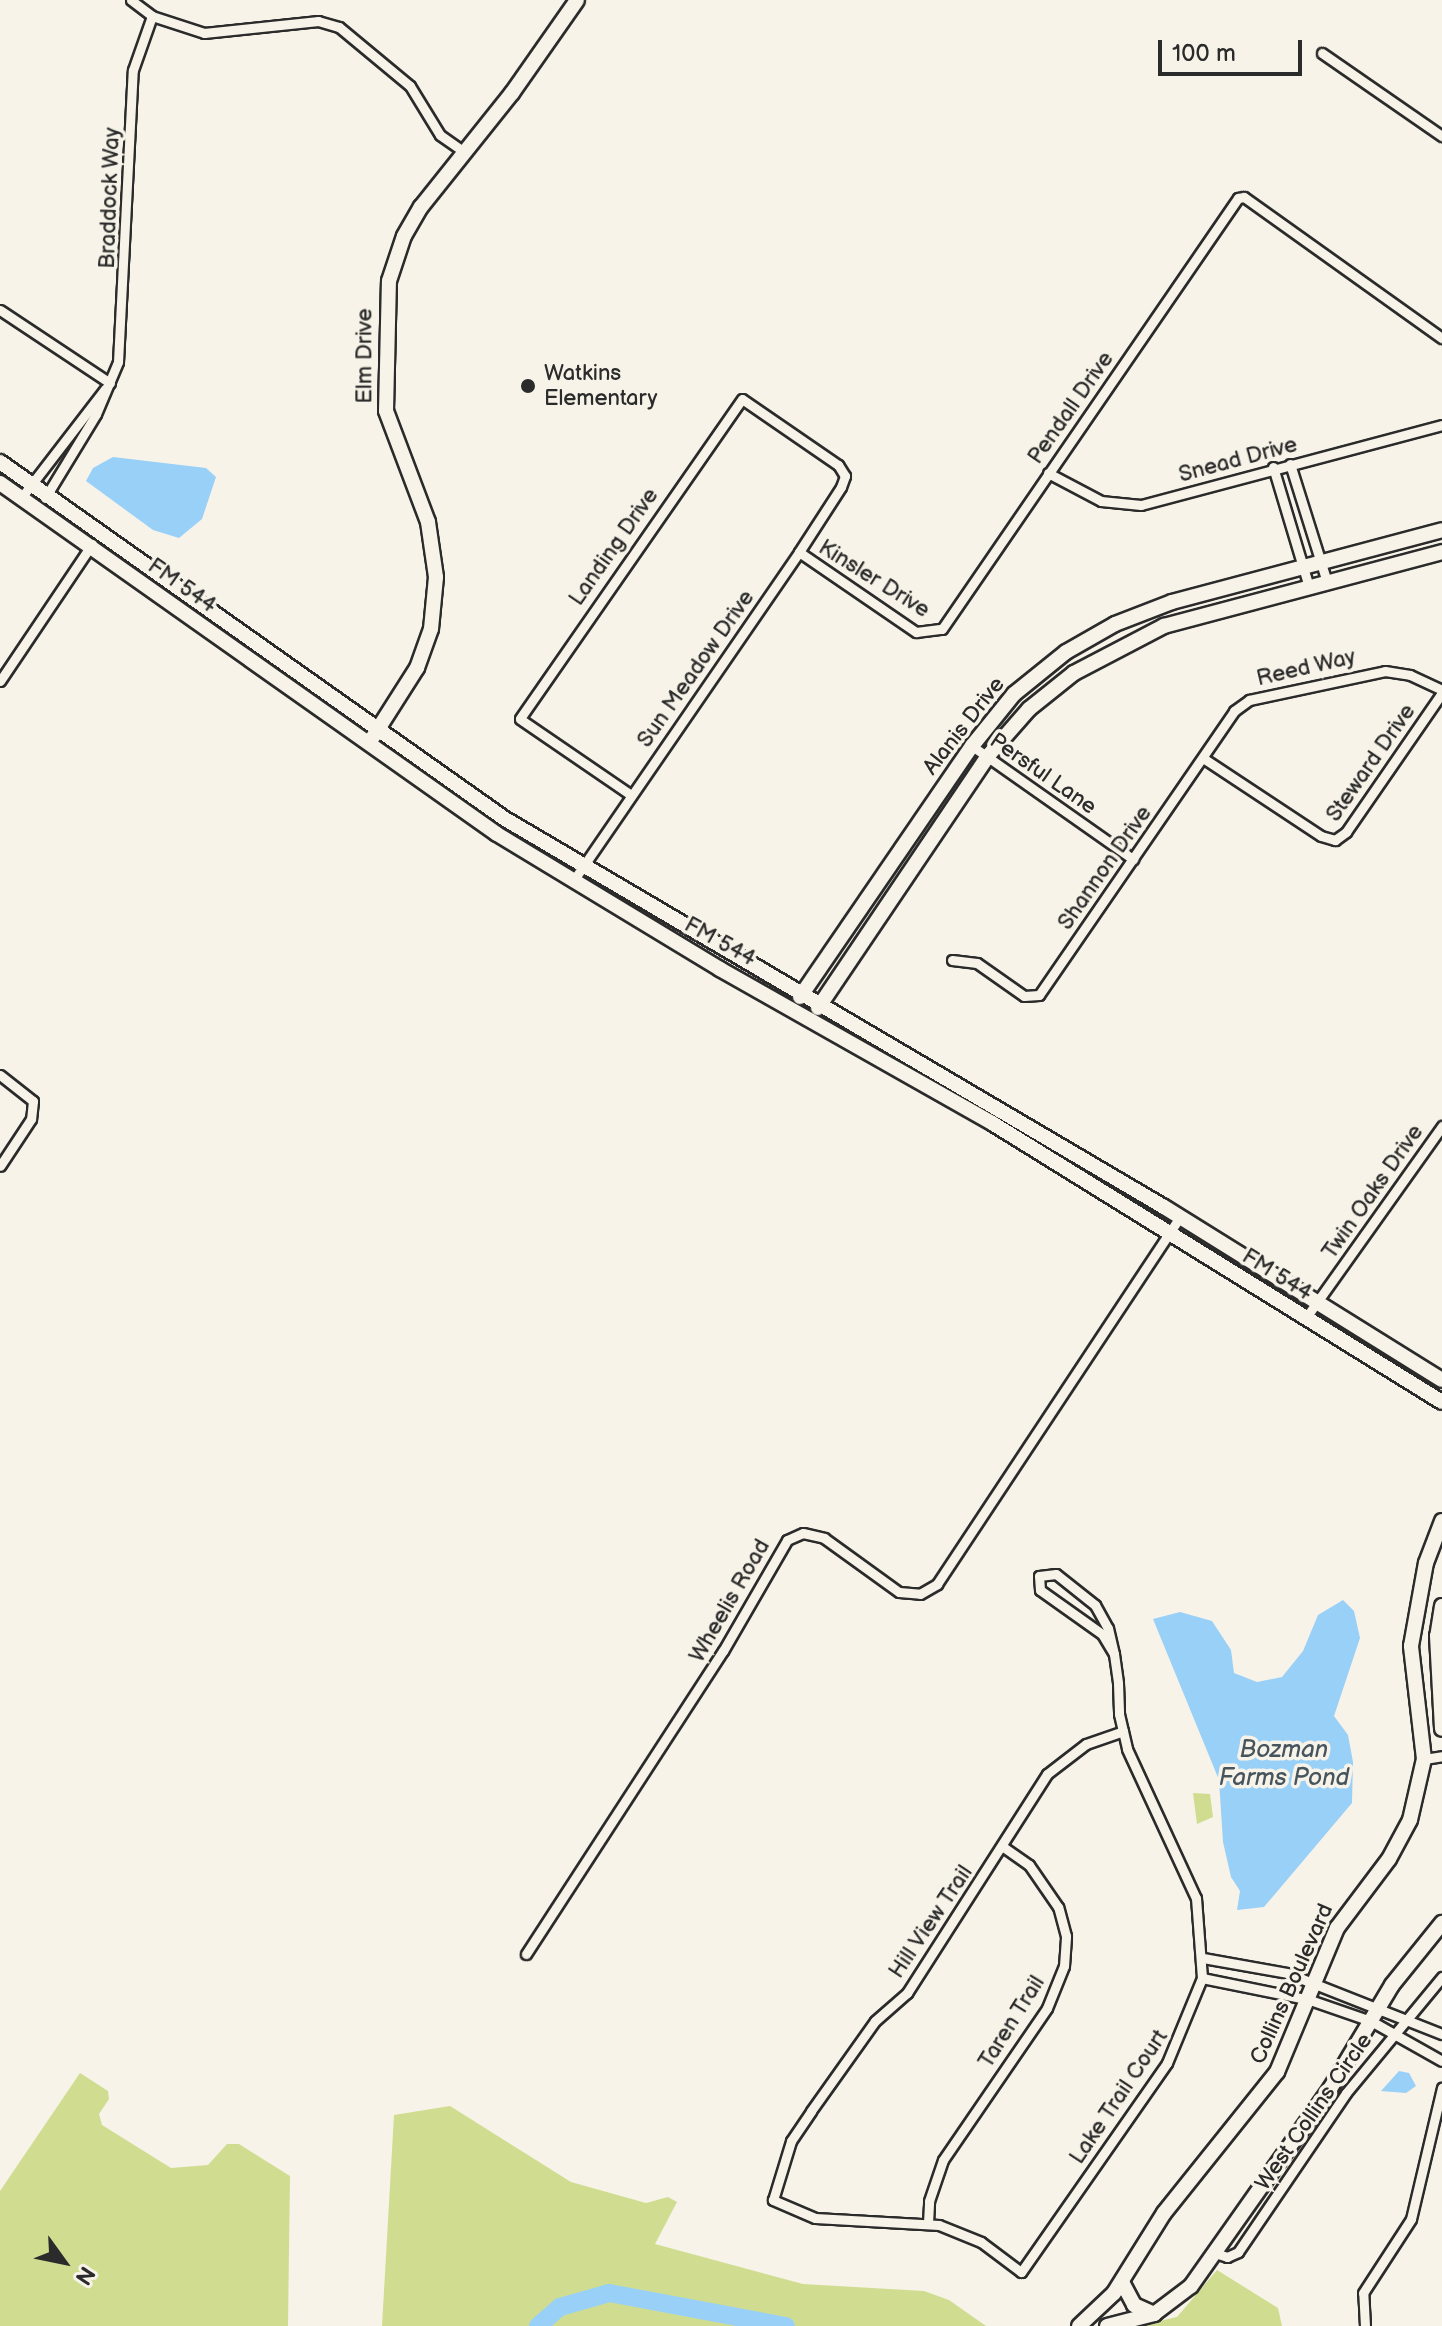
<!DOCTYPE html>
<html>
<head>
<meta charset="utf-8">
<style>
	body { margin:0 }
	#map { position:relative; width:1442px; height:2326px; overflow:hidden; background:#f7f3e8; font-family:"Balsamiq Sans",sans-serif }
	div>[style] { position:absolute }
	[style*='--x'] { left:calc(var(--x)*1px); top:calc(var(--y)*1px); width:calc(var(--w)*1px); rotate:calc(var(--a)*1deg) }
	.green>* { inset:0; background:#d0dd90 }
	.water>* { inset:0; background:#99d0f8 }
	.river>* { height:18px; margin:-9px; padding:0 9px; transform-origin:9px; border-radius:9px; background:#99d0f8 }
	.roads { filter:drop-shadow(2px 0 #2b2b2b) drop-shadow(-2px 0 #2b2b2b) drop-shadow(0 2px #2b2b2b) drop-shadow(0 -2px #2b2b2b) }
	.street>* { height:9px; margin:-4.5px; padding:0 4.5px; transform-origin:4.5px; border-radius:4.5px; background:#f7f3e8 }
	.secondary>* { height:14px; margin:-7px; padding:0 7px; transform-origin:7px; border-radius:7px; background:#f7f3e8 }
	.dots>* { width:22px; height:22px; translate:-50% -50%; box-sizing:border-box; border:4px solid #f7f3e8; border-radius:50% }
	span { translate:-50% -50%; white-space:nowrap; text-align:center; line-height:1.15; -webkit-text-stroke:7px #f7f3e8; paint-order:stroke }
	.street-label { font-size:22px; color:#2b2b2b }
	.poi-label { font-size:22px; color:#2b2b2b }
	.left { translate:0 -50%; text-align:left }
	.water-label { font-size:24px; color:#46545e; font-style:italic }
	.north { position:absolute; left:24px; top:2222px; width:80px; height:80px; -webkit-text-stroke:6px #f7f3e8; paint-order:stroke; rotate:123deg; font-size:22px; font-weight:700; line-height:32px; text-align:center; color:#2b2b2b }
	.north::after { content:''; display:block; margin:auto; width:28px; height:36px; background:#2b2b2b; clip-path:polygon(50% 0,100% 100%,50% 72%,0 100%) }
	.scale { position:absolute; left:1158px; top:40px; width:144px; height:36px; box-sizing:border-box; border:4px solid #2b2b2b; border-top:0; padding-left:10px; font-size:24px; line-height:28px; white-space:nowrap; color:#2b2b2b; -webkit-text-stroke:6px #f7f3e8; paint-order:stroke }
</style>
</head>
<body>
<div id="map">
	<div class="green">
		<i style="clip-path:polygon(1193px 1793px,1210px 1794px,1213px 1817px,1197px 1824px)"></i>
		<i style="clip-path:polygon(80px 2073px,108px 2091px,109px 2099px,99px 2114px,102px 2125px,171px 2168px,208px 2165px,227px 2144px,239px 2144px,290px 2176px,288px 2326px,0 2326px,0 2191px)"></i>
		<i style="clip-path:polygon(450px 2106px,571px 2182px,646px 2203px,668px 2197px,677px 2202px,655px 2244px,803px 2284px,924px 2291px,949px 2300px,986px 2326px,382px 2326px,394px 2115px)"></i>
		<i style="clip-path:polygon(1217px 2270px,1278px 2308px,1282px 2326px,1138px 2326px,1177px 2317px)"></i>
	</div>
	<div class="water">
		<i style="clip-path:polygon(113px 457px,206px 468px,216px 477px,202px 519px,179px 538px,153px 530px,86px 481px,93px 468px)"></i>
		<i style="clip-path:polygon(1343px 1600px,1354px 1611px,1360px 1638px,1334px 1716px,1348px 1735px,1353px 1762px,1352px 1803px,1264px 1907px,1237px 1910px,1240px 1891px,1231px 1877px,1223px 1842px,1219px 1780px,1153px 1619px,1180px 1612px,1212px 1621px,1231px 1650px,1234px 1673px,1257px 1682px,1282px 1677px,1303px 1651px,1318px 1615px)"></i>
		<i style="clip-path:polygon(1399px 2071px,1409px 2073px,1416px 2086px,1406px 2093px,1381px 2091px)"></i>
	</div>
	<div class="river">
		<i style="--x:538;--y:2326;--w:29;--a:-41"></i>
		<i style="--x:560;--y:2307;--w:51;--a:-15.9"></i>
		<i style="--x:609;--y:2293;--w:180;--a:10.6"></i>
	</div>
	<div class="roads">
		<div class="street">
			<i style="--x:131;--y:0;--w:26;--a:37"></i>
			<i style="--x:152;--y:16;--w:55;--a:18.1"></i>
			<i style="--x:204;--y:33;--w:115;--a:-6"></i>
			<i style="--x:318;--y:21;--w:22;--a:16"></i>
			<i style="--x:339;--y:27;--w:92;--a:39.7"></i>
			<i style="--x:410;--y:86;--w:57;--a:58.5"></i>
			<i style="--x:440;--y:135;--w:29;--a:35"></i>
			<i style="--x:1322;--y:53;--w:146;--a:34.7"></i>
			<i style="--x:0;--y:310;--w:132;--a:33.6"></i>
			<i style="--x:1290;--y:464;--w:124;--a:72.6"></i>
			<i style="--x:1273;--y:467;--w:125;--a:73.3"></i>
			<i style="--x:1048;--y:473;--w:60;--a:27.8"></i>
			<i style="--x:1101;--y:501;--w:40;--a:5.7"></i>
			<i style="--x:1141;--y:505;--w:311;--a:-14.9"></i>
			<i style="--x:21;--y:498;--w:138;--a:-52.4"></i>
			<i style="--x:45;--y:498;--w:98;--a:-58.7"></i>
			<i style="--x:96;--y:414;--w:56;--a:-67.1"></i>
			<i style="--x:118;--y:362;--w:292;--a:-87.1"></i>
			<i style="--x:133;--y:70;--w:57;--a:-70.6"></i>
			<i style="--x:799;--y:552;--w:142;--a:34.4"></i>
			<i style="--x:916;--y:632;--w:26;--a:-7"></i>
			<i style="--x:942;--y:629;--w:523;--a:-55.52"></i>
			<i style="--x:1238;--y:198;--w:6;--a:-9"></i>
			<i style="--x:1244;--y:197;--w:243;--a:35.5"></i>
			<i style="--x:0;--y:681;--w:165;--a:-56.1"></i>
			<i style="--x:972;--y:746;--w:197;--a:35.1"></i>
			<i style="--x:1203;--y:758;--w:141;--a:33.5"></i>
			<i style="--x:1321;--y:836;--w:15;--a:16"></i>
			<i style="--x:1335;--y:840;--w:14;--a:-36"></i>
			<i style="--x:1346;--y:832;--w:169;--a:-55.4"></i>
			<i style="--x:573;--y:881;--w:399;--a:-55.5"></i>
			<i style="--x:799;--y:552;--w:77;--a:-57.1"></i>
			<i style="--x:841;--y:487;--w:12;--a:-70"></i>
			<i style="--x:845;--y:476;--w:13;--a:-122"></i>
			<i style="--x:838;--y:465;--w:116;--a:-145.5"></i>
			<i style="--x:742;--y:399;--w:389;--a:124.8"></i>
			<i style="--x:520;--y:719;--w:135;--a:34.4"></i>
			<i style="--x:952;--y:960;--w:25;--a:7"></i>
			<i style="--x:977;--y:963;--w:57;--a:35.1"></i>
			<i style="--x:1024;--y:996;--w:15;--a:-4"></i>
			<i style="--x:1039;--y:995;--w:345;--a:-55.5"></i>
			<i style="--x:1234;--y:711;--w:19;--a:-36"></i>
			<i style="--x:1249;--y:700;--w:139;--a:-12"></i>
			<i style="--x:1385;--y:671;--w:25;--a:9"></i>
			<i style="--x:1410;--y:675;--w:35;--a:25"></i>
			<i style="--x:0;--y:1075;--w:42;--a:38.2"></i>
			<i style="--x:33;--y:1101;--w:18;--a:96"></i>
			<i style="--x:31;--y:1119;--w:56;--a:123.4"></i>
			<i style="--x:1305;--y:1319;--w:237;--a:-54.6"></i>
			<i style="--x:1114;--y:1654;--w:23;--a:-121"></i>
			<i style="--x:1102;--y:1634;--w:76;--a:-144.6"></i>
			<i style="--x:1040;--y:1590;--w:14;--a:-94"></i>
			<i style="--x:1039;--y:1576;--w:17;--a:-7"></i>
			<i style="--x:1056;--y:1574;--w:50;--a:38.5"></i>
			<i style="--x:1095;--y:1605;--w:26;--a:61"></i>
			<i style="--x:1108;--y:1628;--w:27;--a:77"></i>
			<i style="--x:1114;--y:1654;--w:29;--a:82"></i>
			<i style="--x:1118;--y:1683;--w:31;--a:88"></i>
			<i style="--x:1119;--y:1714;--w:17;--a:77"></i>
			<i style="--x:1123;--y:1731;--w:18;--a:77"></i>
			<i style="--x:1127;--y:1749;--w:164;--a:65.2"></i>
			<i style="--x:1196;--y:1898;--w:80;--a:85.7"></i>
			<i style="--x:1202;--y:1978;--w:92;--a:112.4"></i>
			<i style="--x:1167;--y:2063;--w:255;--a:124.9"></i>
			<i style="--x:1021;--y:2272;--w:50;--a:-143.1"></i>
			<i style="--x:981;--y:2242;--w:45;--a:-158"></i>
			<i style="--x:939;--y:2225;--w:124;--a:-176.8"></i>
			<i style="--x:815;--y:2218;--w:46;--a:-156.8"></i>
			<i style="--x:773;--y:2200;--w:62;--a:-73"></i>
			<i style="--x:791;--y:2141;--w:36;--a:-56"></i>
			<i style="--x:811;--y:2111;--w:110;--a:-54.6"></i>
			<i style="--x:875;--y:2021;--w:43;--a:-41.2"></i>
			<i style="--x:907;--y:1993;--w:260;--a:-57.4"></i>
			<i style="--x:1047;--y:1774;--w:49;--a:-37.6"></i>
			<i style="--x:1086;--y:1744;--w:39;--a:-19"></i>
			<i style="--x:1424;--y:1759;--w:18;--a:-9"></i>
			<i style="--x:526;--y:1954;--w:361;--a:-57"></i>
			<i style="--x:723;--y:1651;--w:128;--a:-60"></i>
			<i style="--x:787;--y:1540;--w:17;--a:-24"></i>
			<i style="--x:803;--y:1533;--w:22;--a:13"></i>
			<i style="--x:824;--y:1538;--w:92;--a:35.8"></i>
			<i style="--x:899;--y:1592;--w:21;--a:5"></i>
			<i style="--x:920;--y:1594;--w:20;--a:-30"></i>
			<i style="--x:937;--y:1584;--w:440;--a:-56.5"></i>
			<i style="--x:1203;--y:1958;--w:85;--a:10.1"></i>
			<i style="--x:1287;--y:1973;--w:167;--a:21.5"></i>
			<i style="--x:1202;--y:1978;--w:110;--a:11.5"></i>
			<i style="--x:1310;--y:2000;--w:65;--a:19"></i>
			<i style="--x:1371;--y:2021;--w:81;--a:29.4"></i>
			<i style="--x:928;--y:2223;--w:22;--a:-87"></i>
			<i style="--x:929;--y:2201;--w:43;--a:-71.1"></i>
			<i style="--x:943;--y:2160;--w:184;--a:-55.6"></i>
			<i style="--x:1047;--y:2008;--w:45;--a:-68"></i>
			<i style="--x:1064;--y:1966;--w:30;--a:-86"></i>
			<i style="--x:1066;--y:1936;--w:30;--a:-105"></i>
			<i style="--x:1058;--y:1907;--w:51;--a:-124.6"></i>
			<i style="--x:1029;--y:1865;--w:32;--a:-145"></i>
			<i style="--x:1215;--y:2253;--w:13;--a:18"></i>
			<i style="--x:1227;--y:2257;--w:12;--a:-24"></i>
			<i style="--x:1238;--y:2252;--w:192;--a:-55.8"></i>
			<i style="--x:1346;--y:2093;--w:151;--a:-50.4"></i>
			<i style="--x:1365;--y:2326;--w:33;--a:-93"></i>
			<i style="--x:1363;--y:2293;--w:88;--a:-57"></i>
			<i style="--x:1411;--y:2219;--w:135;--a:-76.7"></i>
		</div>
		<div class="secondary">
			<i style="--x:0;--y:462;--w:618;--a:35.26"></i>
			<i style="--x:505;--y:819;--w:765;--a:30.49"></i>
			<i style="--x:1164;--y:1207;--w:327;--a:31.9"></i>
			<i style="--x:0;--y:483;--w:608;--a:35.23"></i>
			<i style="--x:497;--y:834;--w:261;--a:31.2"></i>
			<i style="--x:720;--y:969;--w:313;--a:29.5"></i>
			<i style="--x:992;--y:1123;--w:529;--a:31.8"></i>
			<i style="--x:373;--y:737;--w:82;--a:-57.5"></i>
			<i style="--x:417;--y:668;--w:41;--a:-70.3"></i>
			<i style="--x:431;--y:629;--w:52;--a:-84.5"></i>
			<i style="--x:436;--y:577;--w:56;--a:-98.3"></i>
			<i style="--x:428;--y:522;--w:119;--a:-110.7"></i>
			<i style="--x:386;--y:411;--w:130;--a:-88.7"></i>
			<i style="--x:389;--y:281;--w:47;--a:-71.6"></i>
			<i style="--x:404;--y:236;--w:34;--a:-60"></i>
			<i style="--x:421;--y:207;--w:146;--a:-51.4"></i>
			<i style="--x:512;--y:93;--w:113;--a:-55"></i>
			<i style="--x:800;--y:997;--w:304;--a:-55.6"></i>
			<i style="--x:972;--y:746;--w:67;--a:-51.1"></i>
			<i style="--x:1014;--y:694;--w:67;--a:-38.9"></i>
			<i style="--x:1066;--y:652;--w:56;--a:-29.7"></i>
			<i style="--x:1115;--y:624;--w:61;--a:-21.1"></i>
			<i style="--x:1172;--y:602;--w:279;--a:-14.9"></i>
			<i style="--x:818;--y:1008;--w:303;--a:-56"></i>
			<i style="--x:987;--y:757;--w:64;--a:-48.8"></i>
			<i style="--x:1029;--y:709;--w:58;--a:-38.7"></i>
			<i style="--x:1074;--y:673;--w:102;--a:-27.6"></i>
			<i style="--x:1164;--y:626;--w:288;--a:-14.9"></i>
			<i style="--x:1442;--y:1606;--w:30;--a:99"></i>
			<i style="--x:1437;--y:1636;--w:93;--a:86.9"></i>
			<i style="--x:1122;--y:2282;--w:26;--a:62"></i>
			<i style="--x:1134;--y:2305;--w:22;--a:24"></i>
			<i style="--x:1079;--y:2326;--w:48;--a:-43.3"></i>
			<i style="--x:1114;--y:2293;--w:94;--a:-58"></i>
			<i style="--x:1164;--y:2213;--w:181;--a:-51.3"></i>
			<i style="--x:1277;--y:2072;--w:156;--a:-67.4"></i>
			<i style="--x:1337;--y:1928;--w:86;--a:-53"></i>
			<i style="--x:1389;--y:1859;--w:44;--a:-61.7"></i>
			<i style="--x:1410;--y:1820;--w:63;--a:-77.1"></i>
			<i style="--x:1424;--y:1759;--w:114;--a:-96.6"></i>
			<i style="--x:1411;--y:1646;--w:84;--a:-79.8"></i>
			<i style="--x:1426;--y:1563;--w:45;--a:-69.1"></i>
			<i style="--x:1107;--y:2326;--w:49;--a:-14.3"></i>
			<i style="--x:1154;--y:2314;--w:46;--a:-37.1"></i>
			<i style="--x:1191;--y:2286;--w:241;--a:-54.8"></i>
			<i style="--x:1330;--y:2089;--w:121;--a:-59.2"></i>
			<i style="--x:1392;--y:1985;--w:80;--a:-51.1"></i>
		</div>
	</div>
	<div class="dots">
		<i style="left:528px;top:386px;background:#2b2b2b"></i>
	</div>
	<div class="street-label">
		<span style="left:110px;top:198px;rotate:-88deg">Braddock Way</span>
		<span style="left:365px;top:356px;rotate:-90deg">Elm Drive</span>
		<span style="left:1071px;top:408px;rotate:-55deg">Pendall Drive</span>
		<span style="left:1238px;top:460px;rotate:-15deg">Snead Drive</span>
		<span style="left:614px;top:547px;rotate:-55deg">Landing Drive</span>
		<span style="left:874px;top:579px;rotate:32deg">Kinsler Drive</span>
		<span style="left:182px;top:586px;rotate:35deg">FM 544</span>
		<span style="left:1306px;top:668px;rotate:-13deg">Reed Way</span>
		<span style="left:696px;top:669px;rotate:-55deg">Sun Meadow Drive</span>
		<span style="left:964px;top:726px;rotate:-52deg">Alanis Drive</span>
		<span style="left:1371px;top:763px;rotate:-55deg">Steward Drive</span>
		<span style="left:1043px;top:774px;rotate:35deg">Persful Lane</span>
		<span style="left:1105px;top:868px;rotate:-55deg">Shannon Drive</span>
		<span style="left:720px;top:942px;rotate:29deg">FM 544</span>
		<span style="left:1373px;top:1192px;rotate:-55deg">Twin Oaks Drive</span>
		<span style="left:1277px;top:1275px;rotate:32deg">FM 544</span>
		<span style="left:730px;top:1601px;rotate:-60deg">Wheelis Road</span>
		<span style="left:931px;top:1922px;rotate:-56deg">Hill View Trail</span>
		<span style="left:1292px;top:1984px;rotate:-66deg">Collins Boulevard</span>
		<span style="left:1012px;top:2022px;rotate:-58deg">Taren Trail</span>
		<span style="left:1119px;top:2097px;rotate:-56deg">Lake Trail Court</span>
		<span style="left:1314px;top:2112px;rotate:-55deg">West Collins Circle</span>
	</div>
	<div class="poi-label">
		<span class="left" style="left:544px;top:386px">Watkins<br>Elementary</span>
	</div>
	<div class="water-label">
		<span style="left:1284px;top:1764px">Bozman<br>Farms Pond</span>
	</div>
	<div class="north">N</div>
	<div class="scale">100 m</div>
</div>
</body>
</html>
